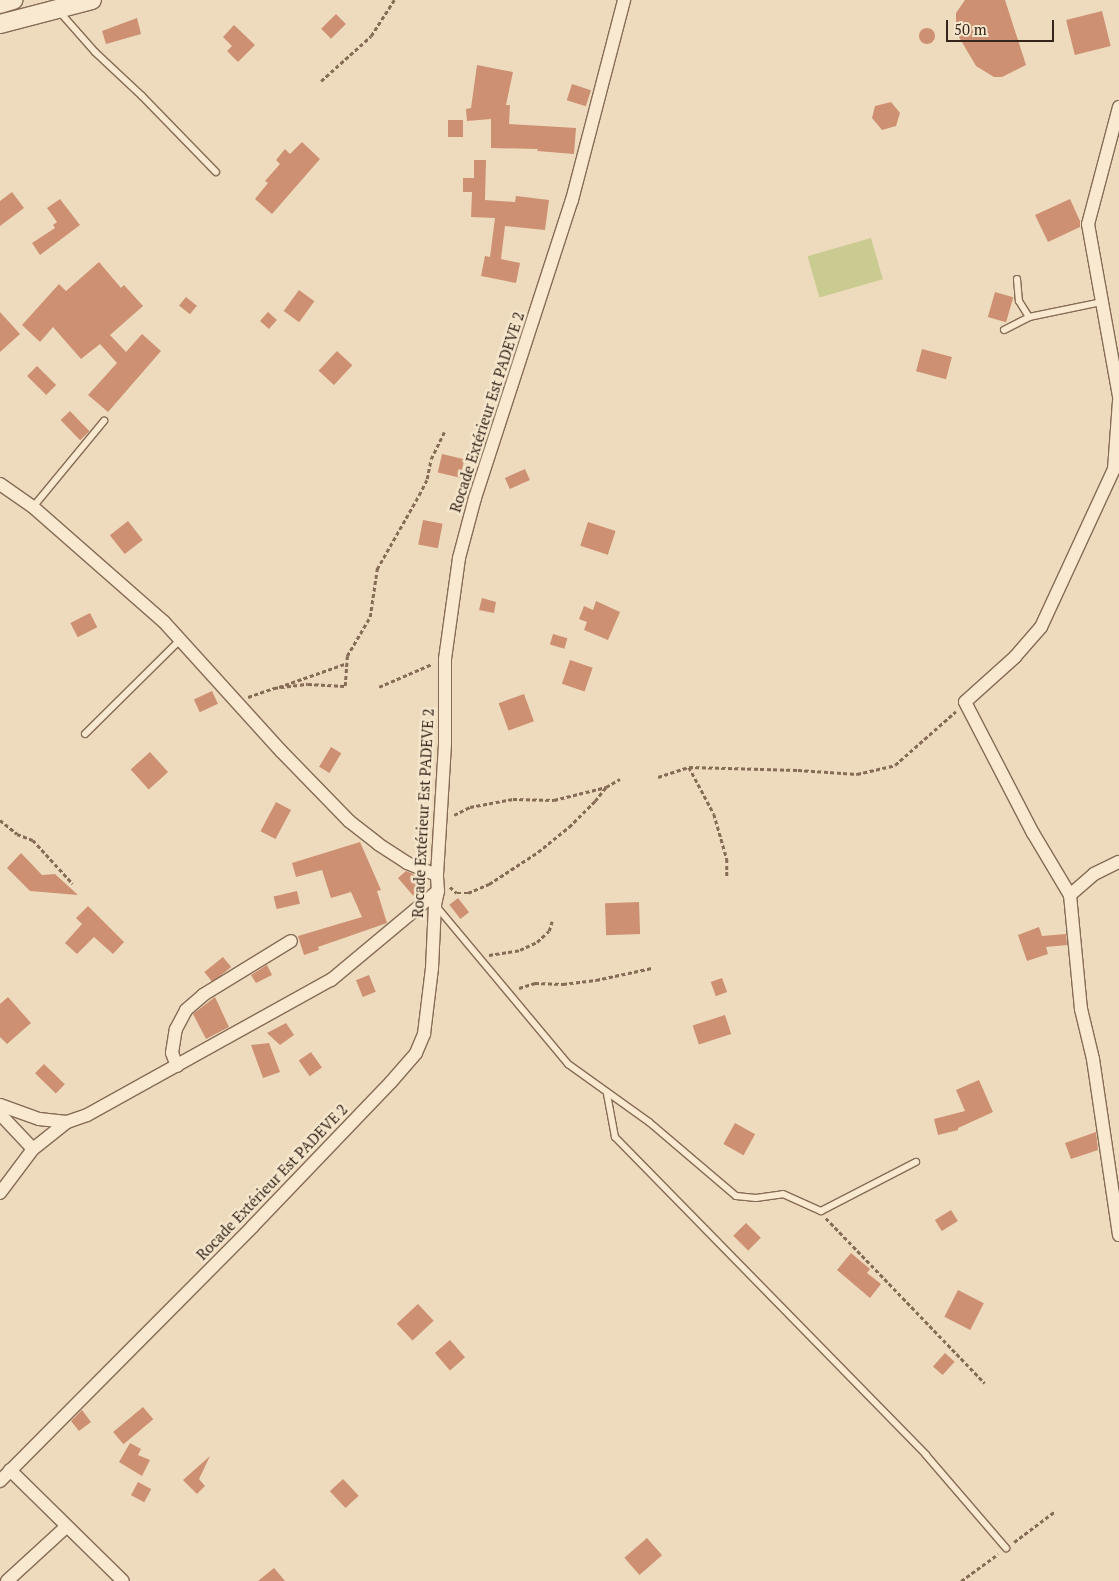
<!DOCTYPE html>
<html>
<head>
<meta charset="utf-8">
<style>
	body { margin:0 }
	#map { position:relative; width:1119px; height:1581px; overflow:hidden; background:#eedbbd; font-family:"PT Serif",serif }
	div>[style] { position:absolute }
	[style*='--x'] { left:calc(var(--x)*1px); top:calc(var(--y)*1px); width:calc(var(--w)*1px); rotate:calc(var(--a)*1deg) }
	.green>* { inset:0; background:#cacb91; transform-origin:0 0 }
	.building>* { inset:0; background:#cd9072; transform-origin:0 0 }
	.round { border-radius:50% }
	.path>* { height:2.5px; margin-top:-1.25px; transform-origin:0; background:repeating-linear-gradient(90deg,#866b56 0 4px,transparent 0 6.5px) }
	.roads { filter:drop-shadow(1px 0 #866b56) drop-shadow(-1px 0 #866b56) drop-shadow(0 1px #866b56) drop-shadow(0 -1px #866b56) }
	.lane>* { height:6px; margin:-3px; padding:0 3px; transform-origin:3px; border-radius:3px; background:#f9e9d0 }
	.street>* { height:12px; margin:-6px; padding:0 6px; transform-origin:6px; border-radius:6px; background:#f9e9d0 }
	.secondary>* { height:18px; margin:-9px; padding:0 9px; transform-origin:9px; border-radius:9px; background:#f9e9d0 }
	span { translate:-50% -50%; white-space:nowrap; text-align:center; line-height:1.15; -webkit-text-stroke:5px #f5e6cc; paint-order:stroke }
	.street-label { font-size:15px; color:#35251b }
	.scale { position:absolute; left:946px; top:20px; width:108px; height:22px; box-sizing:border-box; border:2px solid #35251b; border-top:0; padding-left:6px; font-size:15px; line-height:18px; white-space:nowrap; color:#35251b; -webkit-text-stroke:4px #f5e6cc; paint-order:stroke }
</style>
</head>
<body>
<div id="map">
	<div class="green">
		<i style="left:871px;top:238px;width:43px;height:66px;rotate:74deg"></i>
	</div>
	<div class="building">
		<i style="clip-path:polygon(965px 0,1005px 0,1026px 65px,1002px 77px,994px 77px,976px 66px,956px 32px,956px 13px)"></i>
		<i style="left:1102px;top:11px;width:36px;height:37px;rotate:76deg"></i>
		<i style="left:336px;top:14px;width:14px;height:21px;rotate:45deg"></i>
		<i style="clip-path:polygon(137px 18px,141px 34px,106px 44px,102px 31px)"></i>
		<i style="clip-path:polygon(234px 25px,255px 45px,238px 62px,227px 51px,232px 46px,223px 37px)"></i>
		<i class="round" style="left:919px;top:28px;width:16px;height:16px"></i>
		<i style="clip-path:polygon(477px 65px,513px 72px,506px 105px,510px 105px,509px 124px,576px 128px,574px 154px,537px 151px,538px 149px,491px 148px,491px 119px,467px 121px,466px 109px,471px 108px)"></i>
		<i style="left:572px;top:84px;width:20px;height:17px;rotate:18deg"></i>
		<i style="clip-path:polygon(891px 102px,900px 113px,896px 126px,882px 130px,872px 118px,875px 106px)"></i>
		<i style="left:448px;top:120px;width:15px;height:17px"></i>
		<i style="clip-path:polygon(302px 142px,320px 159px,272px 214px,255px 199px,268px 183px,265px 181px,280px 164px,276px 160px,285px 149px,290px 154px)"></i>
		<i style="clip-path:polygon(474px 160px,486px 160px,485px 200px,515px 202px,516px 196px,549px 200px,545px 230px,505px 226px,501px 259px,520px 263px,516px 283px,481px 276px,485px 256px,490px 257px,495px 218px,471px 217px,472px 192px,463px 192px,463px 178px,474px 178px)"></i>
		<i style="clip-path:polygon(12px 192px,24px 208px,0 226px,0 201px)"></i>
		<i style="clip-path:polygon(60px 199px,80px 225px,40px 255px,32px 243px,55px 228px,53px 225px,57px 222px,47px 208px)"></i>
		<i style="clip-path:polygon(1070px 199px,1080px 221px,1080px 227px,1048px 242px,1035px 215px)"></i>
		<i style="clip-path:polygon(99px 262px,121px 288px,124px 285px,143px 306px,110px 335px,126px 352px,142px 334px,161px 351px,108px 412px,88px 395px,117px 363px,100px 344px,81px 359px,53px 327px,40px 342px,22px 325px,59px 284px,66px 291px)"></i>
		<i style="left:299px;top:290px;width:19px;height:26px;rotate:36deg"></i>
		<i style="left:995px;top:292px;width:19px;height:26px;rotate:16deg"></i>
		<i style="left:186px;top:297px;width:14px;height:11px;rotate:39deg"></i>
		<i style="clip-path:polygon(0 312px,20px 334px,0 352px)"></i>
		<i style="left:268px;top:312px;width:12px;height:12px;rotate:42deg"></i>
		<i style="left:922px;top:349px;width:31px;height:23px;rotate:15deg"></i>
		<i style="left:337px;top:351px;width:21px;height:27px;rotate:43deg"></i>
		<i style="left:37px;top:366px;width:27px;height:14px;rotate:45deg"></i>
		<i style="left:70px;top:411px;width:28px;height:13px;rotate:46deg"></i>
		<i style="left:442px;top:454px;width:23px;height:19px;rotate:13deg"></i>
		<i style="left:525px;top:469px;width:12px;height:22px;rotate:66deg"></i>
		<i style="left:423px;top:520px;width:20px;height:25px;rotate:11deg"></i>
		<i style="left:128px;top:521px;width:24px;height:23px;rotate:52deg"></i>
		<i style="left:588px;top:522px;width:29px;height:25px;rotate:18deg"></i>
		<i style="clip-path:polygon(482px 598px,496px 602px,494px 613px,479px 610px)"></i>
		<i style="clip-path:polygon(596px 601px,620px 612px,608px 640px,584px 630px,587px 622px,579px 619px,584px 606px,593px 610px)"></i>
		<i style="left:90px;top:613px;width:16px;height:22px;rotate:63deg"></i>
		<i style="left:553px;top:634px;width:15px;height:11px;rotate:16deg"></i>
		<i style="left:570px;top:660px;width:24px;height:25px;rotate:19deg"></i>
		<i style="left:212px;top:691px;width:14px;height:20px;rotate:65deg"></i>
		<i style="left:524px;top:694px;width:29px;height:27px;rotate:70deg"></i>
		<i style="left:331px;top:747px;width:12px;height:23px;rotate:31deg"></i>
		<i style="left:150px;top:752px;width:27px;height:26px;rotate:48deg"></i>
		<i style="left:276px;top:802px;width:17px;height:33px;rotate:28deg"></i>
		<i style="clip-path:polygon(360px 842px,381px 890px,377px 891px,387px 923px,318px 947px,319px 950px,304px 955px,298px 936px,362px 917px,351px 892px,331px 898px,322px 870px,296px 877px,292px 863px)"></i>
		<i style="clip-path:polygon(21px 853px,42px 875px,55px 874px,78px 895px,30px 891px,7px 868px)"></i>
		<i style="clip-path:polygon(406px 871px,413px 874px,426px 890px,416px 899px,398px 878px)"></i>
		<i style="left:297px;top:891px;width:13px;height:24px;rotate:77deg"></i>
		<i style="left:458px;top:898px;width:18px;height:11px;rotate:52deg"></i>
		<i style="left:639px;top:902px;width:32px;height:34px;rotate:88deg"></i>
		<i style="clip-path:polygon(88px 906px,124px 942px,113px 954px,94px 937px,77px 954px,65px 943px,82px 924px,76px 918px)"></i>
		<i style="clip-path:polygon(1039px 927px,1042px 936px,1066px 934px,1067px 945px,1046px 947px,1048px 954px,1027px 961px,1018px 935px)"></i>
		<i style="left:223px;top:957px;width:13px;height:24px;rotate:51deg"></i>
		<i style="clip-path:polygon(267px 965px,272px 975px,256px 983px,251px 975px)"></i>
		<i style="left:369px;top:975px;width:18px;height:14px;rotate:68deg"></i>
		<i style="left:722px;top:978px;width:15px;height:12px;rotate:70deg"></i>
		<i style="clip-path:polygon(8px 997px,31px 1023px,7px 1044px,0 1037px,0 1004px)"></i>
		<i style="clip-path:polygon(215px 997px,229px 1027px,206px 1039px,193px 1014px)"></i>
		<i style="left:725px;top:1015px;width:20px;height:34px;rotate:72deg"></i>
		<i style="clip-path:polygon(286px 1023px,294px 1035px,280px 1045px,267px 1033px)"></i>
		<i style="clip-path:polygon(269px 1043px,280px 1072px,263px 1078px,251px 1045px)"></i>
		<i style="left:311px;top:1052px;width:19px;height:15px;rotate:55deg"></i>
		<i style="left:44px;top:1064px;width:29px;height:13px;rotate:44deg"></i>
		<i style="clip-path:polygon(979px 1080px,993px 1112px,958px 1128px,958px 1130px,938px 1135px,934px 1119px,965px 1111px,956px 1090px)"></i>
		<i style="left:735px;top:1123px;width:23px;height:24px;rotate:29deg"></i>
		<i style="clip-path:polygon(1096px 1132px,1098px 1150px,1071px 1159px,1065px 1143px)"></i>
		<i style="left:951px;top:1210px;width:13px;height:19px;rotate:58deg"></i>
		<i style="left:746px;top:1223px;width:21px;height:18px;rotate:45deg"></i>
		<i style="clip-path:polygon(851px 1253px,870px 1269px,867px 1273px,881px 1284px,870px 1298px,837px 1270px)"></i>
		<i style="left:958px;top:1290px;width:29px;height:30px;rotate:27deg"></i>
		<i style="left:418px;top:1304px;width:23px;height:29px;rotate:47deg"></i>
		<i style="left:450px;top:1340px;width:23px;height:20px;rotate:49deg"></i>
		<i style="left:945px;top:1353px;width:13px;height:18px;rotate:42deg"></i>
		<i style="left:143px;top:1407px;width:16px;height:39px;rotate:50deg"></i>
		<i style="clip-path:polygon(82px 1410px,91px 1422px,79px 1431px,71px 1421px)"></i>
		<i style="clip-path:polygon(130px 1443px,141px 1449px,138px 1455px,150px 1460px,142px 1476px,119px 1462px)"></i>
		<i style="clip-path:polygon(210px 1456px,199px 1479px,205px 1486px,197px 1494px,183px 1480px)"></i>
		<i style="left:343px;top:1479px;width:23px;height:18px;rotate:47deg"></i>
		<i style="left:138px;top:1482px;width:15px;height:15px;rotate:28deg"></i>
		<i style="left:647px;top:1538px;width:23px;height:30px;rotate:49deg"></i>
		<i style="clip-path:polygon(274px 1568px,285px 1581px,258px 1581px)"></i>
	</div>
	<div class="path">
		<i style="--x:321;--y:81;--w:67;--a:-42"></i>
		<i style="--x:371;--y:36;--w:43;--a:-57.4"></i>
		<i style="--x:279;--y:687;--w:72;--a:-19.4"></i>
		<i style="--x:379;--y:687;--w:58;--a:-23.5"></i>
		<i style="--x:248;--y:697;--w:28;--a:-19"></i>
		<i style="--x:274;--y:688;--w:34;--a:-7"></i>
		<i style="--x:308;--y:684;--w:37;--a:3"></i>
		<i style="--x:345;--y:686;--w:30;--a:-86"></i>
		<i style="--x:347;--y:656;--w:45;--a:-59.5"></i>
		<i style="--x:370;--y:617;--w:49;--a:-81.7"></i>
		<i style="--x:377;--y:569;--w:85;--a:-60.4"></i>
		<i style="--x:419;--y:495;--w:18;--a:-63"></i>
		<i style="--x:427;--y:479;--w:20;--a:-79"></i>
		<i style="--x:431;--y:459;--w:30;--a:-64"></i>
		<i style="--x:689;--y:767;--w:53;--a:62"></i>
		<i style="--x:714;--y:814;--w:47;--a:73.9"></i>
		<i style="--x:727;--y:859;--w:17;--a:90"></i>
		<i style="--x:658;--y:777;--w:33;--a:-18"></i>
		<i style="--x:689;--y:767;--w:109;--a:1.6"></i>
		<i style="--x:798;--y:770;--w:59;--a:3.9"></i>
		<i style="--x:857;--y:774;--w:39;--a:-13"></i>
		<i style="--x:895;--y:765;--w:81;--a:-41.5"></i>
		<i style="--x:454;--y:815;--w:18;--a:-27"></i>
		<i style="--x:470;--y:807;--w:44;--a:-10.5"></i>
		<i style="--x:513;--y:799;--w:41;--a:1.4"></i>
		<i style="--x:554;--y:800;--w:54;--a:-14"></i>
		<i style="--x:606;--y:787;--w:16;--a:-30"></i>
		<i style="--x:0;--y:820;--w:22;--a:39"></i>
		<i style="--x:17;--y:834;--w:17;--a:21"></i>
		<i style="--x:33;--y:840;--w:59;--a:47.7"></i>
		<i style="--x:450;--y:887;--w:9;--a:41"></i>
		<i style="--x:457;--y:893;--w:11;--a:0"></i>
		<i style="--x:468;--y:893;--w:23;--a:-23"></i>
		<i style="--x:489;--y:884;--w:59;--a:-33.1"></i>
		<i style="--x:538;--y:852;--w:40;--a:-39"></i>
		<i style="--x:569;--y:827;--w:37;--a:-45"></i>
		<i style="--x:595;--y:801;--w:18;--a:-52"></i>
		<i style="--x:489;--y:955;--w:31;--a:-9"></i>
		<i style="--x:520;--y:950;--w:19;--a:-25"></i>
		<i style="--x:537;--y:942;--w:16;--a:-43"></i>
		<i style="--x:549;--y:931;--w:10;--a:-73"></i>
		<i style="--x:519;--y:988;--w:17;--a:-17"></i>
		<i style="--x:535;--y:983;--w:28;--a:2"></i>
		<i style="--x:563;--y:984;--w:33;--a:-7"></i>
		<i style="--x:596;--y:980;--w:57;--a:-12.1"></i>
		<i style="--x:826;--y:1218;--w:229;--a:46.1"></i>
		<i style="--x:1014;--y:1542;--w:50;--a:-36.9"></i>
		<i style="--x:961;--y:1581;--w:46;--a:-36.1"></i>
	</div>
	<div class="roads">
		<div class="lane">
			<i style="--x:58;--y:10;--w:56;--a:48.6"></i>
			<i style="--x:95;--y:52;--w:64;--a:43.1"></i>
			<i style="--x:142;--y:96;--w:106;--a:45.8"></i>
			<i style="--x:1017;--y:279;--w:22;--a:85"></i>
			<i style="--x:1019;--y:301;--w:19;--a:58"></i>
			<i style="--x:1004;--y:330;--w:28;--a:-27"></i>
			<i style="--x:1029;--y:317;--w:75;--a:-11.6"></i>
			<i style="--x:33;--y:507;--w:112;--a:-50.5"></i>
			<i style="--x:85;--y:734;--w:134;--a:-44.7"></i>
			<i style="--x:436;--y:906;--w:206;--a:50.1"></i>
			<i style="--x:568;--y:1064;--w:100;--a:35.6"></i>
			<i style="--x:649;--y:1122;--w:114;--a:40.4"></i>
			<i style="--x:736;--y:1196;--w:20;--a:6"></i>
			<i style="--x:756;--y:1198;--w:27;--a:-8"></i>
			<i style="--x:783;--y:1194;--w:42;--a:24.1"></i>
			<i style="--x:821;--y:1211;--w:107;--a:-27.3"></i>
			<i style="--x:607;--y:1094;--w:44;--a:79.5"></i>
			<i style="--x:615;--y:1137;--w:445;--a:45.6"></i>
			<i style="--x:926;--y:1455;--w:123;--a:49.3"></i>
		</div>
		<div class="street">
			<i style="--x:1119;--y:107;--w:121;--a:104.8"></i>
			<i style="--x:1088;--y:224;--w:176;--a:79.8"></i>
			<i style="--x:1119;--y:401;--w:68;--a:94.2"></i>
			<i style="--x:1114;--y:469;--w:174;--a:114.8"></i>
			<i style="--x:1041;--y:627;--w:40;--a:131"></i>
			<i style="--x:1015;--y:657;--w:67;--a:138"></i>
			<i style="--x:965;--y:702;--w:148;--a:62.6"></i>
			<i style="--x:1033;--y:833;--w:72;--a:59.2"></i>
			<i style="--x:1070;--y:895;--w:115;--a:84.5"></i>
			<i style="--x:1081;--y:1009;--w:51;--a:76.5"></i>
			<i style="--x:1093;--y:1059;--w:178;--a:81.6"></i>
			<i style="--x:0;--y:484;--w:40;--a:34.9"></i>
			<i style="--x:33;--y:507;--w:174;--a:41.3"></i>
			<i style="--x:164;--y:622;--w:174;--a:47.8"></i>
			<i style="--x:281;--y:751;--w:98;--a:45.8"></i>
			<i style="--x:349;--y:821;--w:37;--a:38"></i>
			<i style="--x:378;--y:844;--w:35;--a:33"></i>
			<i style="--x:407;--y:863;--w:32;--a:22"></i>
			<i style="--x:1070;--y:895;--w:32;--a:-41"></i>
			<i style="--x:1094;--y:874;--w:28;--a:-26"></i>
			<i style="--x:177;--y:1066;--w:14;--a:-111"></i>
			<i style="--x:172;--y:1053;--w:24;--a:-81"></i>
			<i style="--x:176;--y:1029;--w:21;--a:-62"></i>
			<i style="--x:186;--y:1010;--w:23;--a:-41"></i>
			<i style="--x:203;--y:995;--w:103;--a:-31.5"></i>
			<i style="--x:0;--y:1105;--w:41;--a:19.7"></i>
			<i style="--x:39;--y:1119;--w:28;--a:6"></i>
			<i style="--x:67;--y:1122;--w:21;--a:-19"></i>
			<i style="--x:87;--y:1115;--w:279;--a:-29"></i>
			<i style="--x:331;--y:980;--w:139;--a:-39.8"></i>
			<i style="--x:0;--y:1114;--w:48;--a:46.7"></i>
			<i style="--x:0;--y:1193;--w:55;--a:-53.1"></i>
			<i style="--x:33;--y:1149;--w:43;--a:-38.5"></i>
			<i style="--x:10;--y:1470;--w:158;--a:44.5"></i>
			<i style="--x:0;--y:1481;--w:358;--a:-45.2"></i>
			<i style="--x:252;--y:1227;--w:201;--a:-46.2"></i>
			<i style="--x:391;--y:1082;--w:38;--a:-49"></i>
			<i style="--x:416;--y:1053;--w:21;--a:-67"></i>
			<i style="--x:424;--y:1034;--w:66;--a:-83.1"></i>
			<i style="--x:432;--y:968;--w:63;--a:-87.3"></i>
			<i style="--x:435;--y:905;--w:14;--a:-78"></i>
			<i style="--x:438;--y:891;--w:16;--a:-94"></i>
			<i style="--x:437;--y:875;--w:132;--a:-86.5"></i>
			<i style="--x:445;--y:743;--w:84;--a:-90"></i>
			<i style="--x:445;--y:659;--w:102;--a:-82.1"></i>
			<i style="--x:459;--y:558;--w:62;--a:-75.1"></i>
			<i style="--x:475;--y:498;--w:313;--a:-72"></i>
			<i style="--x:572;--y:200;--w:207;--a:-75.4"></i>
			<i style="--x:7;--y:1581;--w:80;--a:-42.5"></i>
		</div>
		<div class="secondary">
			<i style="--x:0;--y:4;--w:14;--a:-17"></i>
			<i style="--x:0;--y:24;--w:95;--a:-14.6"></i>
		</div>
	</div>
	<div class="street-label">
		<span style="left:487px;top:412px;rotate:-72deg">Rocade Extérieur Est PADEVE 2</span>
		<span style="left:423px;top:813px;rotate:-87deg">Rocade Extérieur Est PADEVE 2</span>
		<span style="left:272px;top:1182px;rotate:-46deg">Rocade Extérieur Est PADEVE 2</span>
	</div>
	<div class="scale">50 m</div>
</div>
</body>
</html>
